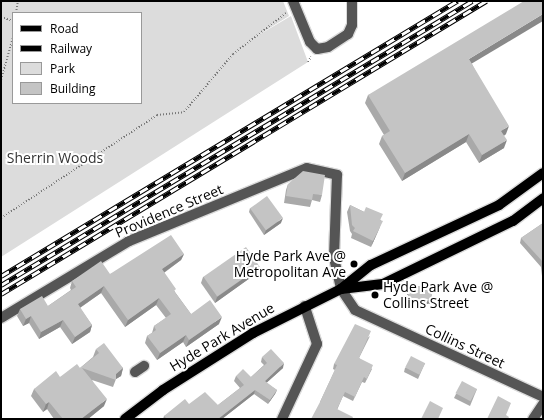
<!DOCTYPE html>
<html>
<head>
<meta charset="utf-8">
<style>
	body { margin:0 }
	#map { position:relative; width:544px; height:420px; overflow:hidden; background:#fff; font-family:"Open Sans",sans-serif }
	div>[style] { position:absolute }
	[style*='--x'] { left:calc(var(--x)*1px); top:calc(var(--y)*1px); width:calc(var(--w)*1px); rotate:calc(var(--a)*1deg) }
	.green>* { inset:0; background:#dcdcdc }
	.path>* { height:2px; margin-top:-1px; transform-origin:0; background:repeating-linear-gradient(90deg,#777 0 1px,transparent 0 3px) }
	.roads { filter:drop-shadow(1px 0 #dbdbdb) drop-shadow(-1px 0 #dbdbdb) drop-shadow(0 1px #dbdbdb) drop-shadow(0 -1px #dbdbdb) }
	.minor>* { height:10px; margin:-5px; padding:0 5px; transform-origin:5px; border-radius:5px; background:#555 }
	.major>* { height:10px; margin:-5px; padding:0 5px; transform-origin:5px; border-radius:5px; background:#000 }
	.rail>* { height:4.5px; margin-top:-2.25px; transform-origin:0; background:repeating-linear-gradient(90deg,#fff 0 9px,#000 0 18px); box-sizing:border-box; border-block:1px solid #000 }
	.wall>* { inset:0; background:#a9a9a9 }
	.shaded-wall>* { inset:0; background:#898989 }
	.building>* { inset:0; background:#c4c4c4; transform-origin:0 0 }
	.dots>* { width:11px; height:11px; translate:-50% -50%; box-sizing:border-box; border:2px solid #fff; border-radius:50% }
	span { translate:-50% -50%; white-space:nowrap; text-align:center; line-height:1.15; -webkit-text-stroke:4px #fff; paint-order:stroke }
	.park-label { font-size:14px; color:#333 }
	.street-label { font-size:14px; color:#000 }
	.poi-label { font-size:14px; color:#000 }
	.right { translate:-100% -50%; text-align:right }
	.left { translate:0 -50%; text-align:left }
	.frame { position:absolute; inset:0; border:2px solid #000; pointer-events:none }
	.legend { position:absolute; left:12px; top:12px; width:130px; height:92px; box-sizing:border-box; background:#fff; border:1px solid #999; margin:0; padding:5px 7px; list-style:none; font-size:12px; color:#000 }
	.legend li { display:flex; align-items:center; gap:8px; height:20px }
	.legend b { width:20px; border:1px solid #999 }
</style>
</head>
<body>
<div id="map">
	<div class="green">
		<i style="clip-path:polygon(evenodd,1px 1px,283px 1px,289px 16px,247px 42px,291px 16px,308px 62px,1px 257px,1px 1px,13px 13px,141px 13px,141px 103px,13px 103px,13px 13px)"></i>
	</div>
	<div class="path">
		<i style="--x:16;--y:13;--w:12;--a:-81"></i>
		<i style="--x:1;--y:17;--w:13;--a:18"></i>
		<i style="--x:308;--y:62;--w:6;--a:-59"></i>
		<i style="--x:1;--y:80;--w:45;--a:-74.4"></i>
		<i style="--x:1;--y:218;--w:187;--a:-33.4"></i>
		<i style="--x:157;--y:115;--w:27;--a:-6"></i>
		<i style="--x:184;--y:112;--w:76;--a:-49.8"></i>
		<i style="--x:233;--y:54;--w:67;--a:-37.7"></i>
	</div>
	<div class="roads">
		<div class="minor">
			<i style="--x:293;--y:1;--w:44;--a:67.5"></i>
			<i style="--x:310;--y:42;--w:10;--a:45"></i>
			<i style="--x:317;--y:49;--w:11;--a:-10"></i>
			<i style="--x:328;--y:47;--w:24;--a:-33"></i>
			<i style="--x:348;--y:34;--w:10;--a:-66"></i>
			<i style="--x:352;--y:25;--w:24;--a:-90"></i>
			<i style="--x:1;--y:318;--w:149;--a:-31"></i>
			<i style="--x:129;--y:241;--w:192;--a:-22.3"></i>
			<i style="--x:307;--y:168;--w:31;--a:13"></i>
			<i style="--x:337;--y:175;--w:83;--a:92.1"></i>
			<i style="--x:334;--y:258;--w:32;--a:77"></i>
			<i style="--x:341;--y:289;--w:25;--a:56"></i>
			<i style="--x:355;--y:310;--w:207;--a:24.8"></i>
			<i style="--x:135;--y:372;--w:11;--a:-34"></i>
			<i style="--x:282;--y:419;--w:83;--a:-65"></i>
			<i style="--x:317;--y:344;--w:40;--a:-108"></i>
			<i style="--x:533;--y:419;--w:18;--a:-56"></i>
		</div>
		<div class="major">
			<i style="--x:341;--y:289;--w:42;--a:-6.8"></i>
			<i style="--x:383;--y:284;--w:144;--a:-25.9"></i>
			<i style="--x:513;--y:221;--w:38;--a:-37"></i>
			<i style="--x:125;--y:419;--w:48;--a:-37.3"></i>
			<i style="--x:163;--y:390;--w:107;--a:-32.3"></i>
			<i style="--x:253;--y:333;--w:98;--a:-26.6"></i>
			<i style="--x:341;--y:289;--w:38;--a:-39"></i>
			<i style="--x:371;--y:265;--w:141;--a:-25.1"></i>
			<i style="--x:499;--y:205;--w:54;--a:-36"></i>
		</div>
	</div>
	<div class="rail">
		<i style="--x:1;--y:276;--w:533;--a:-31.09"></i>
		<i style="--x:1;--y:285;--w:550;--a:-31.09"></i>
		<i style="--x:1;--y:294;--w:567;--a:-31.14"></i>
	</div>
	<div class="wall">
		<i style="clip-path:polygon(472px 64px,506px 134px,504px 136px,504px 148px,479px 163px,466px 142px,402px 181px,379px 144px,382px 136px,384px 135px,365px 103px,368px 95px)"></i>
		<i style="clip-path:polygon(288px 184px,322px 195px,320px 202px,312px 200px,310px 207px,284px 203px,286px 190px)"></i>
		<i style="clip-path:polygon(350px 205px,381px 220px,380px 227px,371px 247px,351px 238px,352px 234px,350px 231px,347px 212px)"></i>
		<i style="clip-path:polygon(250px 208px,281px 223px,264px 235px,249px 212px)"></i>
		<i style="clip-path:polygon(543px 223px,543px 276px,542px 276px,541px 267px,520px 243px,521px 238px)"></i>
		<i style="clip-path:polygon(184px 254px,181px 260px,164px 273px,175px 292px,191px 314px,219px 324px,186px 347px,183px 342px,157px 360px,145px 343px,147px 336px,152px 333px,154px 326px,166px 318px,156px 305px,125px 327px,101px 293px,80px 308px,92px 325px,90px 332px,72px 344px,60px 327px,39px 339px,29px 323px,23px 326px,17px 316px,20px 309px,48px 306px,71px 290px,70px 288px,72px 281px,110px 274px)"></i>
		<i style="clip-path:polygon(260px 267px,257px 273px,215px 303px,201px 283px,203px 277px)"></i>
		<i style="clip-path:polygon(408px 286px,432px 300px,431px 304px,422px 304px,420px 310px,407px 310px,407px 291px)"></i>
		<i style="clip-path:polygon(370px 336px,359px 358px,372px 369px,365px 383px,362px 382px,353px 401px,343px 396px,337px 410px,320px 402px,335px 370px,333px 369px,334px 364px)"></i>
		<i style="clip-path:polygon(96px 349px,123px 368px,121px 376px,116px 379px,113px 387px,92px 380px,104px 406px,88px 419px,54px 419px,47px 409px,43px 412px,31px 396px,34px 389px,80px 368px,93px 357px)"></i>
		<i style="clip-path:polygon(262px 357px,283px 368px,266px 383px,277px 390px,275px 394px,268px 404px,254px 394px,222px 419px,163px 419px,164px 416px,189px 404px,218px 405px,240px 388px,234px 381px,236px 376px,251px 377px,264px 365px,261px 362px)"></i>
		<i style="clip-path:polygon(425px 363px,418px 379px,404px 372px,405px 368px)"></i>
		<i style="clip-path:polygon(477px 389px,470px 406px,454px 398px,456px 394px)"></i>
	</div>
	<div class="shaded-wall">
		<i style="clip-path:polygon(543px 14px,543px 21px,466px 67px,469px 59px)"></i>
		<i style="clip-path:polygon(509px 126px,506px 134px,498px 139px,501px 131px)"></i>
		<i style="clip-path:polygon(469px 134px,466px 142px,402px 181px,405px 173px)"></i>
		<i style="clip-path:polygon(507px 140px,504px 148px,479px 163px,482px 155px)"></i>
		<i style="clip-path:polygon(283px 218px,281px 223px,264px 235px,266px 230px)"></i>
		<i style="clip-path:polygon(383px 221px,380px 227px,371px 247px,373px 241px)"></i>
		<i style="clip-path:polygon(184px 254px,181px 260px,159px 276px,162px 269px)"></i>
		<i style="clip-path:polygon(260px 267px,257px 273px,215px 303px,217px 297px)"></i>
		<i style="clip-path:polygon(104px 286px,101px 293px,75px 311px,78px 304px)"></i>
		<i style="clip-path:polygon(159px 298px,156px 305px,125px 327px,128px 320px)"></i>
		<i style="clip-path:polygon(422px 300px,432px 300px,431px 304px,420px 304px)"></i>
		<i style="clip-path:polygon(409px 305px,422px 305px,420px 310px,407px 310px)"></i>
		<i style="clip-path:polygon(31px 316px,29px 323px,23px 326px,26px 319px)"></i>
		<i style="clip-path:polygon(222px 317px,219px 324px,186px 347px,189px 340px)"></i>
		<i style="clip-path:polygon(63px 320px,60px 327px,39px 339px,41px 332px)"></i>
		<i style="clip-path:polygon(92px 325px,90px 332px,72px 344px,75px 337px)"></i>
		<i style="clip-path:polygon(186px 335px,183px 342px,157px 360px,160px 353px)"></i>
		<i style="clip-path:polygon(284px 363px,283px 368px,263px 386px,265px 381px)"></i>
		<i style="clip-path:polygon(123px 368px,121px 376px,116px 379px,116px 374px)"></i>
		<i style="clip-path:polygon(255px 390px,254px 394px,222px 419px,218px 419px)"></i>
		<i style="clip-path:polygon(277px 390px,275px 394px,268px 404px,270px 400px)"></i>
		<i style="clip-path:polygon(107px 399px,104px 406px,88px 419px,81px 419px)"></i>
		<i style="clip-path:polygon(49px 402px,47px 409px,43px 412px,46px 404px)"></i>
	</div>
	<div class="building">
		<i style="clip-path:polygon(524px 1px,543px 1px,543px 14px,469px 59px,509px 126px,501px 131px,507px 140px,482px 155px,469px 134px,405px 173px,382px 136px,390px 131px,368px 95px)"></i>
		<i style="clip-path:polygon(303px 171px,325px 175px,322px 195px,313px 194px,312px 200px,286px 196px,288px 184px)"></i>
		<i style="left:267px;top:196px;width:27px;height:21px;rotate:54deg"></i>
		<i style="clip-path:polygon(350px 205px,364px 212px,366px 207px,383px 214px,380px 220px,383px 221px,373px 241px,353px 231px,355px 228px,352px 225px)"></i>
		<i style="clip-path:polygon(543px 223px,543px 262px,521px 238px)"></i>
		<i style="clip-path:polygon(171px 235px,184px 254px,162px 269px,176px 289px,174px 291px,191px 314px,210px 300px,222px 317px,189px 340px,186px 335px,160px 353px,147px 336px,156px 330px,154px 326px,171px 314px,159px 298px,128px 320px,104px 286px,78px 304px,92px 325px,75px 337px,63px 320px,41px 332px,31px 316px,26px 319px,20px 309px,42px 296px,48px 306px,76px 287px,72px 281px,101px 261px,110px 274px)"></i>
		<i style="left:246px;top:247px;width:24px;height:52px;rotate:55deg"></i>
		<i style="clip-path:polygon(408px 286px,432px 286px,432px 300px,422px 300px,422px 305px,409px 305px)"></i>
		<i style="clip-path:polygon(355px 324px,371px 331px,359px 358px,373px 365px,367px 379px,364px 377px,355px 397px,345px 392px,337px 409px,353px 417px,352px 419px,311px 419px,320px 402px,337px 365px,334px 364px)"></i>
		<i style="clip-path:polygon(104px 343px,123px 368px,116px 374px,116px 380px,82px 368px,107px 399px,81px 419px,63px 419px,49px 402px,46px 404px,34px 389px,56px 371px,60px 377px,77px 364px,80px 368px,99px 353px,96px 349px)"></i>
		<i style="clip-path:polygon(271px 349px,284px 363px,265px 381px,277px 390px,270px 400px,255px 390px,218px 419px,167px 419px,164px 416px,185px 399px,189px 404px,205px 392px,218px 405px,244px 385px,236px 376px,243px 369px,251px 377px,267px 363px,262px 357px)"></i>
		<i style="left:411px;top:356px;width:16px;height:13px;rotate:27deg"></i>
		<i style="left:462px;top:381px;width:17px;height:14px;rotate:28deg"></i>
		<i style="clip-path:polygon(498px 396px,511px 403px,506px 415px,509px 417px,508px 419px,487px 419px)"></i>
		<i style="clip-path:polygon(430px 401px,443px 408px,438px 419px,421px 419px)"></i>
	</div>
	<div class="dots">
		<i style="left:354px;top:264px;background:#000"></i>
		<i style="left:375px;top:295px;background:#000"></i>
	</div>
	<div class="park-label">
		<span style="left:55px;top:158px">Sherrin Woods</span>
	</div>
	<div class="street-label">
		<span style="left:169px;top:211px;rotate:-23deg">Providence Street</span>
		<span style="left:222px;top:337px;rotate:-31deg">Hyde Park Avenue</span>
		<span style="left:465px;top:346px;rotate:25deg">Collins Street</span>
	</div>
	<div class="poi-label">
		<span class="right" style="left:346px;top:264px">Hyde Park Ave @<br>Metropolitan Ave</span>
		<span class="left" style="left:383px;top:295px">Hyde Park Ave @<br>Collins Street</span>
	</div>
	<div class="frame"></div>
	<ul class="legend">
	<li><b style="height:5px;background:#000"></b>Road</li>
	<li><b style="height:5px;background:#000"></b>Railway</li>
	<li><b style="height:11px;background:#dcdcdc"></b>Park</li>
	<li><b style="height:11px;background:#c4c4c4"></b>Building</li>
	</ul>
</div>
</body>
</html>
